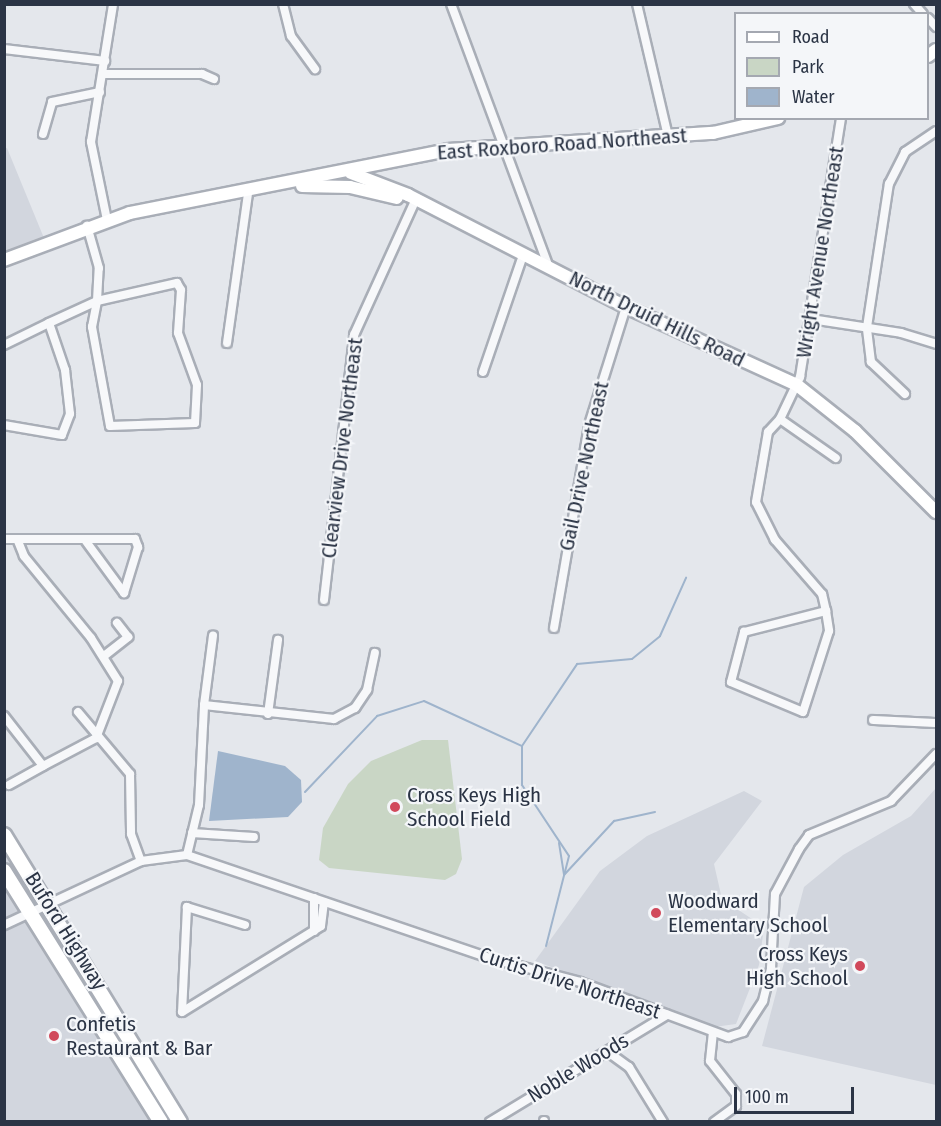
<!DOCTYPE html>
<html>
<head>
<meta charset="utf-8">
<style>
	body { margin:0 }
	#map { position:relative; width:941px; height:1126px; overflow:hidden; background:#e4e7ec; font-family:"Fira Sans Condensed",sans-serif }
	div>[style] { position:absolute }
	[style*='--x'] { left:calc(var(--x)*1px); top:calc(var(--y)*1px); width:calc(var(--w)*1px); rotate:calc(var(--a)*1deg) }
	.built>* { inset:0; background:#d2d6de }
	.green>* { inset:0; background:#c9d6c5 }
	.water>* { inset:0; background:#9fb4cc }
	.stream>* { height:2px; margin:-1px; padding:0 1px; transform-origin:1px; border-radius:1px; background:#9fb4cc }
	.roads { filter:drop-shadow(2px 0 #a9aeb7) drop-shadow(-2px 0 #a9aeb7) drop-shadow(0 2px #a9aeb7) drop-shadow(0 -2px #a9aeb7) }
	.minor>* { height:8px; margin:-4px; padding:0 4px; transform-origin:4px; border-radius:4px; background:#f7f8fa }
	.secondary>* { height:12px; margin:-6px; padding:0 6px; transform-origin:6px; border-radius:6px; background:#fff }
	.primary>* { height:14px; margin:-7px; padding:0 7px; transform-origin:7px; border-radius:7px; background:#fff }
	.dots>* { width:16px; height:16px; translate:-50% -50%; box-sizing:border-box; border:3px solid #f4f6f9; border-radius:50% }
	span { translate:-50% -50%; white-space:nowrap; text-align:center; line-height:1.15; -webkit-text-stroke:4.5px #f4f6f9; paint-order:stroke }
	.street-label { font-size:21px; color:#2b3445 }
	.poi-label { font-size:21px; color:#2b3445 }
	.left { translate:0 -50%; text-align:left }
	.right { translate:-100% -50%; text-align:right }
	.frame { position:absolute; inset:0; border:6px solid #2b3445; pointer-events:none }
	.legend { position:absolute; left:734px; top:12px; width:195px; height:108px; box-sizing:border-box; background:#f4f6f9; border:2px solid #a4a8b1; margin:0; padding:8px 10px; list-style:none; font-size:18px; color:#2b3445 }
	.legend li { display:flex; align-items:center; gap:12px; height:30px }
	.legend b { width:30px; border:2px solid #a4a8b1 }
	.scale { position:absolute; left:734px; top:1087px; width:120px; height:27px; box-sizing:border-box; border:3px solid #2b3445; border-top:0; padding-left:8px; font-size:18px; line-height:21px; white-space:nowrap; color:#2b3445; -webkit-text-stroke:4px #f4f6f9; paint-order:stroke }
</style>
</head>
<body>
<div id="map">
	<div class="built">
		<i style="clip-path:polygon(7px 148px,46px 243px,5px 259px,4px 149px)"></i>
		<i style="clip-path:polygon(936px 788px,936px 1085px,762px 1046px,804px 887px,843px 855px,911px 816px)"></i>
		<i style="clip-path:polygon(744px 791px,762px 801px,714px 864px,722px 899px,764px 927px,759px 965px,736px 1024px,714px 1027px,535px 961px,600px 871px,647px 836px)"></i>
		<i style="clip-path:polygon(4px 853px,47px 912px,172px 1121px,5px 1121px)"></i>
	</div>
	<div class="green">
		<i style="clip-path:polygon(422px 740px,448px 740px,462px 859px,456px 874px,445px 880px,329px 868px,319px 860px,323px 828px,348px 784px,371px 761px)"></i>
	</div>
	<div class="water">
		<i style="clip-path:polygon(218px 751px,285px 766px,301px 780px,302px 802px,288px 817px,209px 821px)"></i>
	</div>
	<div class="stream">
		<i style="--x:522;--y:746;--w:99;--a:-56.1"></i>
		<i style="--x:577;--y:664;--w:55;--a:-5.2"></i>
		<i style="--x:632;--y:659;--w:36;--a:-39"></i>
		<i style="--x:660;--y:636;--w:64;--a:-65.9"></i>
		<i style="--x:305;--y:792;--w:105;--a:-46.5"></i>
		<i style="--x:377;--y:716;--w:49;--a:-17.7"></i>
		<i style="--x:424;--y:701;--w:108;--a:24.7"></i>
		<i style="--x:522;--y:746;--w:39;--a:90"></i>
		<i style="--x:522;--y:785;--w:85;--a:56.5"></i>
		<i style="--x:569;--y:856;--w:93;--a:104.3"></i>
		<i style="--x:559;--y:843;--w:32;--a:81"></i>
		<i style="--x:564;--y:875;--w:74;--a:-47.2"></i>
		<i style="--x:614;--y:821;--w:42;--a:-12.4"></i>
	</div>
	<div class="roads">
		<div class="minor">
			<i style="--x:283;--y:4;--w:33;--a:76"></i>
			<i style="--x:291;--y:36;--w:41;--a:54"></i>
			<i style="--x:451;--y:4;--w:278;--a:69.6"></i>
			<i style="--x:637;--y:4;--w:136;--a:76.8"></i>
			<i style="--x:914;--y:4;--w:13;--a:48"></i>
			<i style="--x:928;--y:18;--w:12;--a:48"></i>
			<i style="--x:4;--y:49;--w:102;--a:6.8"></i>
			<i style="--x:103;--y:74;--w:99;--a:0"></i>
			<i style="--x:202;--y:74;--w:13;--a:23"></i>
			<i style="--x:43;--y:134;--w:33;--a:-74"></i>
			<i style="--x:52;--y:102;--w:49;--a:-11.8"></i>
			<i style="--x:107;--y:220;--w:80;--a:-101.6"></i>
			<i style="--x:91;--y:142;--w:140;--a:-80.9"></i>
			<i style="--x:177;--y:283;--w:8;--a:60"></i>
			<i style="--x:181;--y:290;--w:43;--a:94"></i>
			<i style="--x:178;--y:333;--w:55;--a:69.9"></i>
			<i style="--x:197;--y:385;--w:38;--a:93"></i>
			<i style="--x:195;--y:423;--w:85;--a:178"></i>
			<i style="--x:110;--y:426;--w:101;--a:-100.3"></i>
			<i style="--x:92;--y:327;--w:26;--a:-79"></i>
			<i style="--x:97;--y:301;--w:82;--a:-12.7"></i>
			<i style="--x:811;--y:319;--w:91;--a:8.8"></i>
			<i style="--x:901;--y:333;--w:37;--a:17"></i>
			<i style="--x:49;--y:323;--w:53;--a:-24.6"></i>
			<i style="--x:97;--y:301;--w:33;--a:-87"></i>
			<i style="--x:99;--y:268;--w:44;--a:-105.9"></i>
			<i style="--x:227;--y:343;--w:151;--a:-82"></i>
			<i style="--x:4;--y:345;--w:50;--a:-26.1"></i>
			<i style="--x:49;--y:323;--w:50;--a:71.2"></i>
			<i style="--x:65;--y:370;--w:44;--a:83.5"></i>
			<i style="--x:70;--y:414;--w:22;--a:111"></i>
			<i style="--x:62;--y:435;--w:59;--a:-170.2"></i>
			<i style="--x:483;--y:372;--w:124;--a:-71.1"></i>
			<i style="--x:905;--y:394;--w:47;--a:-136.7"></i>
			<i style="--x:871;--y:362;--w:35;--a:-97"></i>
			<i style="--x:867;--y:327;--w:145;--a:-81.3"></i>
			<i style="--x:889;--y:184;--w:36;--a:-63"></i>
			<i style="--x:905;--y:152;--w:37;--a:-34"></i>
			<i style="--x:780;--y:419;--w:68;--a:34.9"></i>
			<i style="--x:4;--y:539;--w:131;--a:0"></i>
			<i style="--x:135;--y:539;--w:9;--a:69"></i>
			<i style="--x:138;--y:547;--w:48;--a:106.9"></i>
			<i style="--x:85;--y:540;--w:66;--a:53.7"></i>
			<i style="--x:324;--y:600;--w:267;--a:-83.5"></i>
			<i style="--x:354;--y:335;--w:147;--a:-65.5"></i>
			<i style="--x:826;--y:611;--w:17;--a:-103"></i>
			<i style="--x:822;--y:594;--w:72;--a:-131"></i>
			<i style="--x:775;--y:540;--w:42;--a:-116.6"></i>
			<i style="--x:756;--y:502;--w:71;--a:-80.3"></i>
			<i style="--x:768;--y:432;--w:18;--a:-47"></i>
			<i style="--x:780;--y:419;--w:47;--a:-64.5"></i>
			<i style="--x:800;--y:377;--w:262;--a:-81"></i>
			<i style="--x:826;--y:611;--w:20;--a:81"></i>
			<i style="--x:829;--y:631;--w:85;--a:107.8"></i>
			<i style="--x:803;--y:712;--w:78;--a:-157.4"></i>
			<i style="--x:731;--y:682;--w:52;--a:-75.4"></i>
			<i style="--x:744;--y:632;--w:85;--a:-14.4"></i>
			<i style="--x:554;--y:628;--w:206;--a:-80.2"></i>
			<i style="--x:589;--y:425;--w:124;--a:-72.6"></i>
			<i style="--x:104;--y:656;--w:31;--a:-38"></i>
			<i style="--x:128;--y:637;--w:18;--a:-128"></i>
			<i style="--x:204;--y:705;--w:70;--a:-82.6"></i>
			<i style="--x:78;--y:712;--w:81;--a:50"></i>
			<i style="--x:130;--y:774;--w:60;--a:89"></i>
			<i style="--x:131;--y:834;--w:29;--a:70"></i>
			<i style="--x:268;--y:714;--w:75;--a:-82.3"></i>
			<i style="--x:4;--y:716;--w:63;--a:52"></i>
			<i style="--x:43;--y:766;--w:60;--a:-27.8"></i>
			<i style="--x:96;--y:738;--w:61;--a:-68.9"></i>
			<i style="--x:118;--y:681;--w:51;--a:-122.1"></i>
			<i style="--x:91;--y:638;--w:106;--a:-129.3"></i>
			<i style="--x:24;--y:556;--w:18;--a:-112"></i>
			<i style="--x:873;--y:720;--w:63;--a:2.7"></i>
			<i style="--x:9;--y:785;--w:39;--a:-29"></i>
			<i style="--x:192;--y:833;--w:62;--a:3.7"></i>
			<i style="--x:187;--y:855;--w:51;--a:-76.5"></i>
			<i style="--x:199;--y:805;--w:100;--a:-87.1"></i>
			<i style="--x:204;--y:705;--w:131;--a:6.1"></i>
			<i style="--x:334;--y:719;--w:24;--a:-28"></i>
			<i style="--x:355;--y:708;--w:22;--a:-56"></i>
			<i style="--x:367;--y:690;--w:38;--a:-78"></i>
			<i style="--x:314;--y:898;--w:33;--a:90"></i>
			<i style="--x:4;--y:925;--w:151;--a:-25"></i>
			<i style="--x:141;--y:861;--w:46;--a:-7.4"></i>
			<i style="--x:187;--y:855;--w:323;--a:18.8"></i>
			<i style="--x:493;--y:959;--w:90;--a:14.8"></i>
			<i style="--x:580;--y:982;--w:158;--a:20.4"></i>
			<i style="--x:728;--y:1037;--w:16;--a:-18"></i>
			<i style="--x:743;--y:1032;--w:37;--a:-57"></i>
			<i style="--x:763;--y:1001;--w:34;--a:-76"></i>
			<i style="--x:771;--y:968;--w:74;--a:-86.9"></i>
			<i style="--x:775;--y:894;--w:51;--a:-61.9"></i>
			<i style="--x:799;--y:849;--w:17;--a:-54"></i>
			<i style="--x:809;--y:835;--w:89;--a:-22.5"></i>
			<i style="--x:891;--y:801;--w:65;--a:-46.2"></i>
			<i style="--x:245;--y:925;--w:61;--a:-162.8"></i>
			<i style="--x:187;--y:907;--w:105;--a:92.7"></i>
			<i style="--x:182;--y:1012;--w:163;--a:-31.7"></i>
			<i style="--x:321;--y:926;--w:24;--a:-83"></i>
			<i style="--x:713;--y:1032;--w:29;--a:96"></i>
			<i style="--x:710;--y:1061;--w:42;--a:51.8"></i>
			<i style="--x:736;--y:1094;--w:12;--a:90"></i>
			<i style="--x:736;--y:1106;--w:27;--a:144"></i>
			<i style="--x:608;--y:1052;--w:26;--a:36"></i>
			<i style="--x:629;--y:1067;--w:65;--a:58.3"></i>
			<i style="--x:544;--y:1121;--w:1;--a:90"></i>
			<i style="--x:490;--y:1122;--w:207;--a:-31.2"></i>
		</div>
		<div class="secondary">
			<i style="--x:928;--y:56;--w:10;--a:-37"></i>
			<i style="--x:351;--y:173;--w:61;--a:21.1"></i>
			<i style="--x:408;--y:195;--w:245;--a:27.2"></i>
			<i style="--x:626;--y:307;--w:188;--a:24.5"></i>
			<i style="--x:797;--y:385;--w:74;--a:38.4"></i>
			<i style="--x:855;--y:431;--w:115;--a:45"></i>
			<i style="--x:302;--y:186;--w:48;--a:1.2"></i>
			<i style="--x:350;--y:187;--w:48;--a:13.2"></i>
			<i style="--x:4;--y:260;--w:134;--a:-20.5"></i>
			<i style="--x:130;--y:213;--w:324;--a:-11.2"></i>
			<i style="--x:448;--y:150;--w:266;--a:-3.7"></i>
			<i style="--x:713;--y:133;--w:67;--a:-13"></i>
		</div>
		<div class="primary">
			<i style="--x:4;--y:835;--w:337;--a:58.5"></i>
			<i style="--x:4;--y:871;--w:296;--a:58"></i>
		</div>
	</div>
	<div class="dots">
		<i style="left:395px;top:807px;background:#d1495b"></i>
		<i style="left:656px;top:913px;background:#d1495b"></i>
		<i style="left:860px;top:966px;background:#d1495b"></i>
		<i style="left:54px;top:1036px;background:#d1495b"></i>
	</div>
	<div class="street-label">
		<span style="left:562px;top:144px;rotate:-4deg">East Roxboro Road Northeast</span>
		<span style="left:820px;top:252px;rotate:-81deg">Wright Avenue Northeast</span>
		<span style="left:657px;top:319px;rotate:26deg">North Druid Hills Road</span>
		<span style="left:342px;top:448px;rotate:-83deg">Clearview Drive Northeast</span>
		<span style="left:584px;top:466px;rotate:-78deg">Gail Drive Northeast</span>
		<span style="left:66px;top:931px;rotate:58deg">Buford Highway</span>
		<span style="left:570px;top:983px;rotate:18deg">Curtis Drive Northeast</span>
		<span style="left:578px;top:1068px;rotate:-31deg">Noble Woods</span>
	</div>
	<div class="poi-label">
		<span class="left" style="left:407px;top:807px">Cross Keys High<br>School Field</span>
		<span class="left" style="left:668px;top:913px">Woodward<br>Elementary School</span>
		<span class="right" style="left:848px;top:966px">Cross Keys<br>High School</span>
		<span class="left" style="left:66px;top:1036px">Confetis<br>Restaurant &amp; Bar</span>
	</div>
	<div class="frame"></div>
	<ul class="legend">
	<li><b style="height:8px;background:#fff"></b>Road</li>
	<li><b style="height:16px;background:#c9d6c5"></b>Park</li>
	<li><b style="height:16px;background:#9fb4cc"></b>Water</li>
	</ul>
	<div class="scale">100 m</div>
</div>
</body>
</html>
